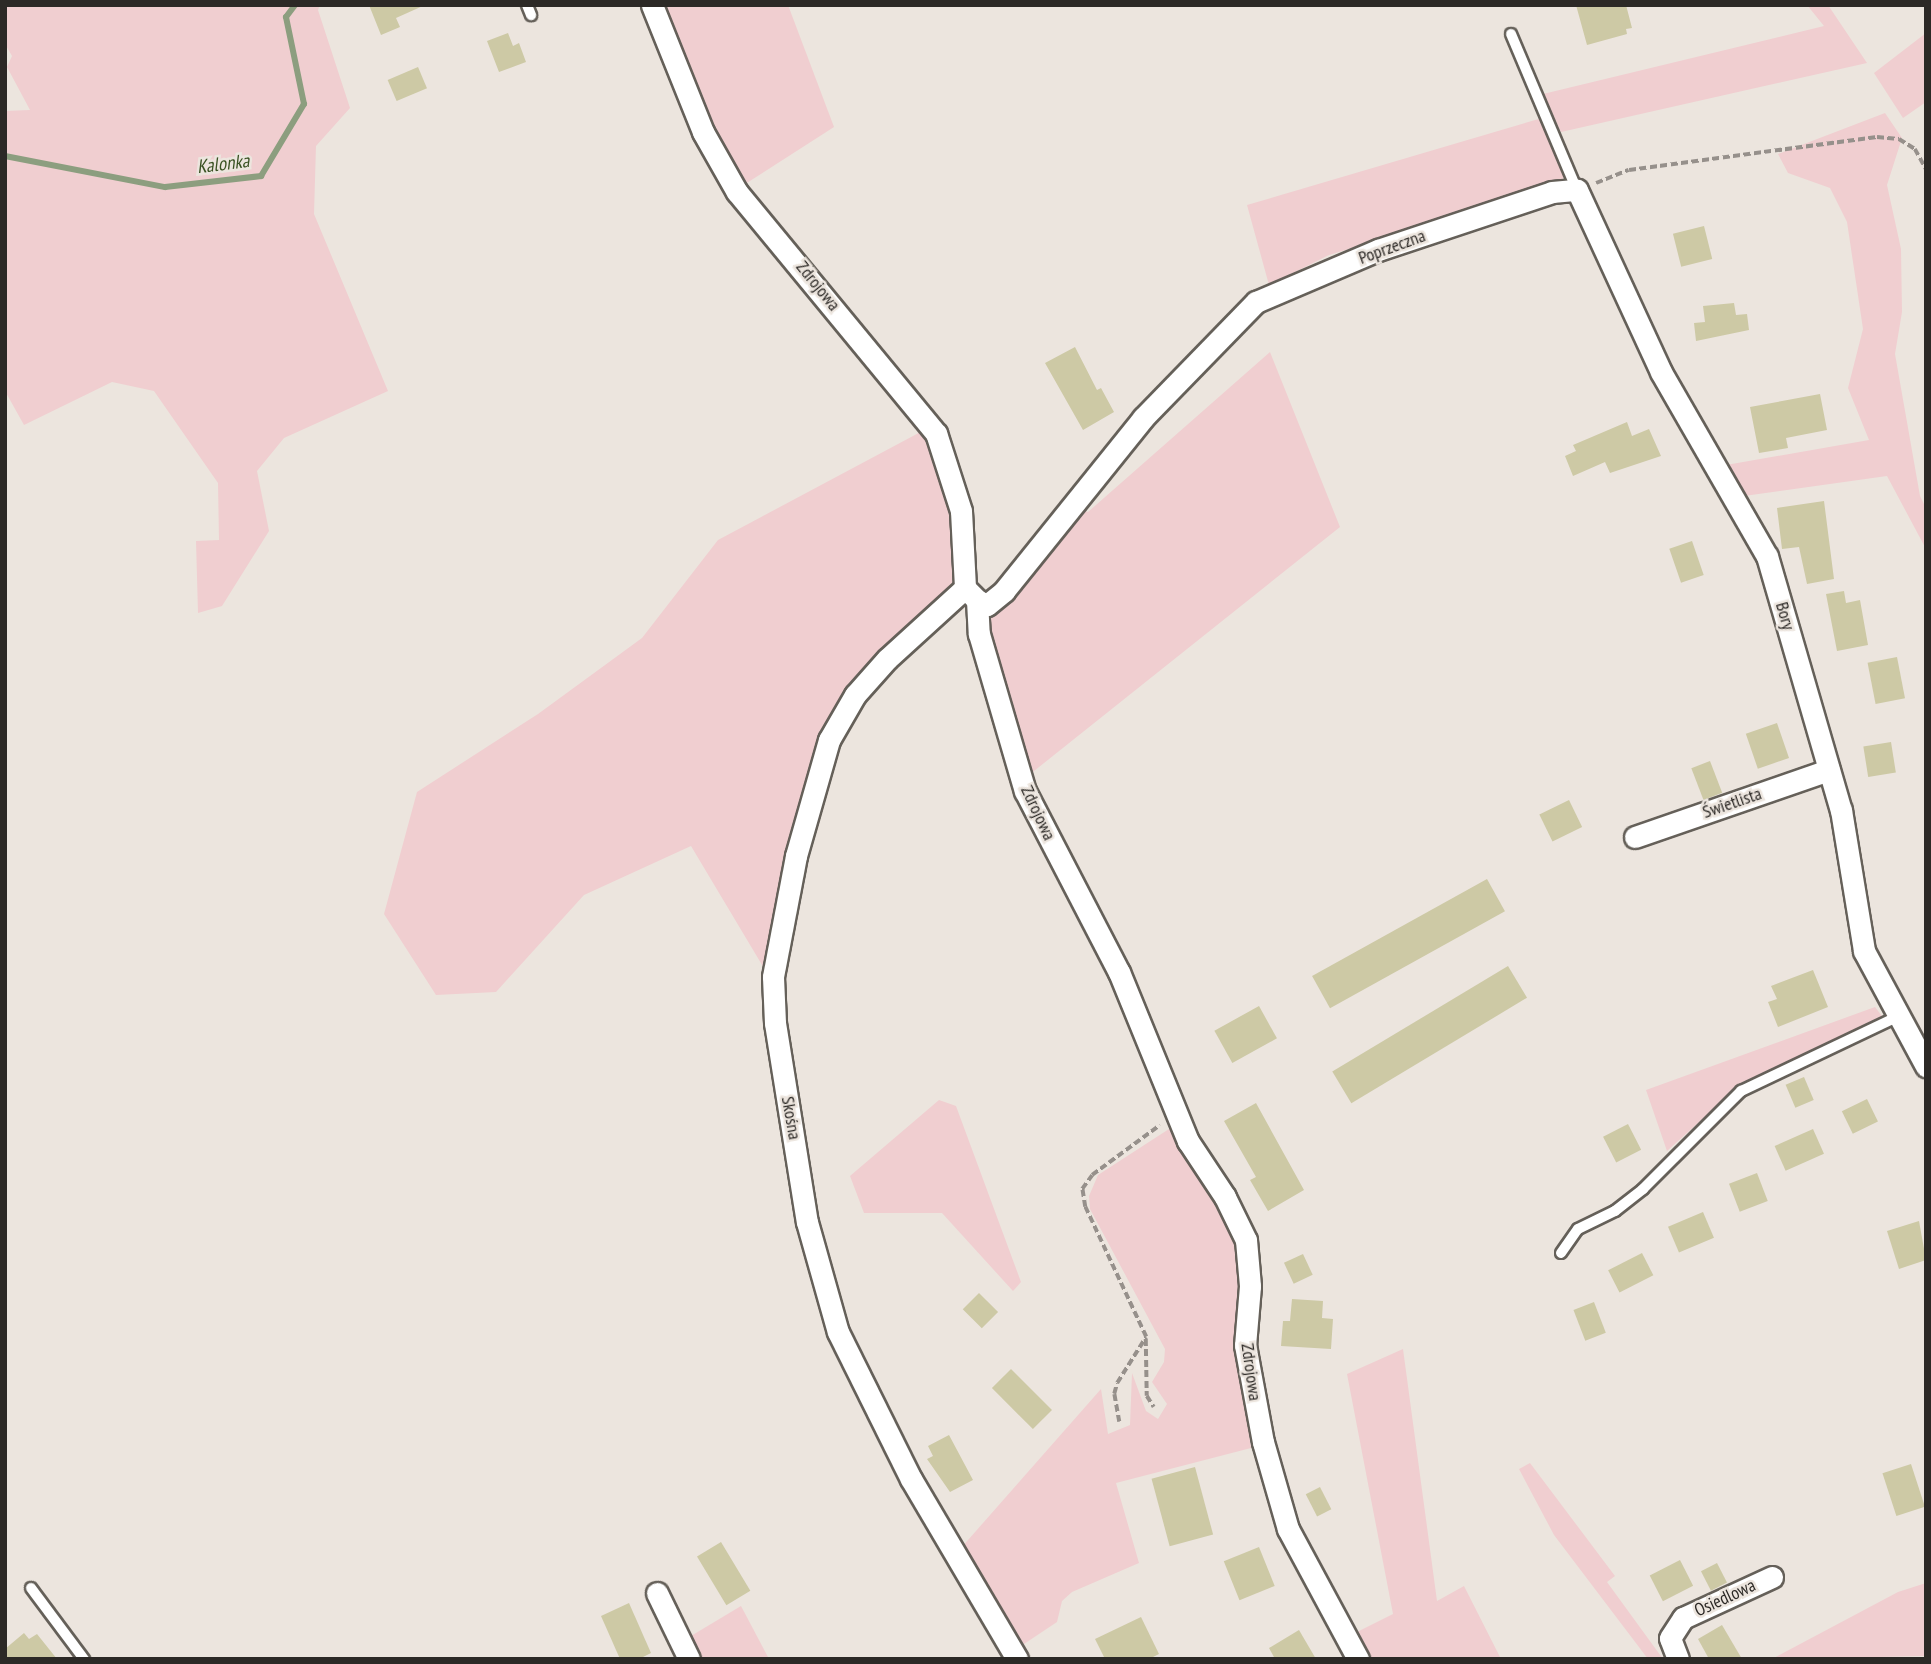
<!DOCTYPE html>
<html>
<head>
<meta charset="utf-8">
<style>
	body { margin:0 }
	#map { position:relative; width:1931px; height:1664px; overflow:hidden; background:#ece5de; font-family:"PT Sans Narrow",sans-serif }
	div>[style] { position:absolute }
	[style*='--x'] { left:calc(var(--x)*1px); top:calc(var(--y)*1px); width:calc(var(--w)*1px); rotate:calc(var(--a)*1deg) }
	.green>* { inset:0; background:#f0ced0 }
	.stream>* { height:6px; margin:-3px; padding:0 3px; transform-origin:3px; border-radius:3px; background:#8c9e7f }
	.building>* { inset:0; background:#cdc9a5; transform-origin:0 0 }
	.path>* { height:3.5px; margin-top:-1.75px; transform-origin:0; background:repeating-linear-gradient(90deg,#96908b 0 7px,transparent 0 10.5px) }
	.roads { filter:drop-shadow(2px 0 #656059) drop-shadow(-2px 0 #656059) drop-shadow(0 2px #656059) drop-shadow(0 -2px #656059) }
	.service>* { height:10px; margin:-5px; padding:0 5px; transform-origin:5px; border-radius:5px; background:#fff }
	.minor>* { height:21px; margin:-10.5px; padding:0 10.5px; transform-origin:10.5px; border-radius:10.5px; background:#fff }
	span { translate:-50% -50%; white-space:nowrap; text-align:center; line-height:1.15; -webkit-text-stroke:5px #ece5de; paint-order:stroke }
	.street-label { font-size:18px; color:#2c2926 }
	.water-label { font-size:19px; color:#395122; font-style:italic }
	.frame { position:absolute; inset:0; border:7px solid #2c2926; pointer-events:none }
</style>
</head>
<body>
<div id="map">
	<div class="green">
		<i style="clip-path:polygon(5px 5px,320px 5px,318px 10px,350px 108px,316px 146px,314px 214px,388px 391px,284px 438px,257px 471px,269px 531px,222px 606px,198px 613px,196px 541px,219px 540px,218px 483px,154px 391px,112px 382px,24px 425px,5px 391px,5px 111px,30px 110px,7px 67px,12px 56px,5px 44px)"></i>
		<i style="clip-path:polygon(659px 5px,788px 5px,834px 127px,742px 186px,707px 128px)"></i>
		<i style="clip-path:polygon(1807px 5px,1828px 5px,1867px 63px,1561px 132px,1543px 94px,1824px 26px)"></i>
		<i style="clip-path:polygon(1926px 33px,1926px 102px,1903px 118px,1874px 73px)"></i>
		<i style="clip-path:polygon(1885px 113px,1902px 138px,1887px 185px,1901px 249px,1902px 312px,1895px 354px,1920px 496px,1926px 508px,1926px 549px,1887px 476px,1744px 496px,1726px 465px,1869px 440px,1848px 388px,1863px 329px,1847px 222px,1830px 188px,1788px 173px,1778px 154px)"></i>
		<i style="clip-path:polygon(1542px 118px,1566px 174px,1558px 185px,1329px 255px,1269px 285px,1247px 205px)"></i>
		<i style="clip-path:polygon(1270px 352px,1340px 527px,1029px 775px,990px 658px,987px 618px,1076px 508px,1088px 512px)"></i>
		<i style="clip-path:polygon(928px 428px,955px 509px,953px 588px,840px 708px,768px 975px,691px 846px,584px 895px,496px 992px,436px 995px,384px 914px,417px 792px,538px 714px,642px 638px,718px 540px)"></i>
		<i style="clip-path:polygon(1875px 1007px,1882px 1016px,1877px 1020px,1738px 1087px,1667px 1151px,1646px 1090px)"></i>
		<i style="clip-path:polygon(939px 1100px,956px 1106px,1021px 1282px,1013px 1291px,942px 1213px,864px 1213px,850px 1176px)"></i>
		<i style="clip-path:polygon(1169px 1129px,1176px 1132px,1240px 1239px,1239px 1341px,1251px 1448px,1116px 1483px,1139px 1563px,1072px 1592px,1062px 1601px,1057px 1622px,1024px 1644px,1010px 1635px,961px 1548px,1101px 1389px,1108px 1434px,1130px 1425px,1132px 1373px,1146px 1411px,1158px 1419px,1167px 1404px,1152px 1382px,1164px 1362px,1165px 1349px,1090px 1209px,1089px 1196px,1098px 1175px)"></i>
		<i style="clip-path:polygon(1403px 1349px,1437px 1601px,1464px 1586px,1501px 1659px,1364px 1659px,1351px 1635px,1393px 1614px,1347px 1374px)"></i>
		<i style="clip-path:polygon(1530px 1463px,1615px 1576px,1607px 1582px,1663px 1659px,1648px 1659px,1554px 1535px,1519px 1469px)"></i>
		<i style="clip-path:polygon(1926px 1583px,1926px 1656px,1772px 1659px,1898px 1592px)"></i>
		<i style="clip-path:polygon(741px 1606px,769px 1659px,695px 1659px,686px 1639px)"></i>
	</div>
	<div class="stream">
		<i style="--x:5;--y:156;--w:163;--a:11"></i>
		<i style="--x:165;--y:187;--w:97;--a:-6.5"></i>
		<i style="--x:261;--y:176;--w:84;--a:-59.2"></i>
		<i style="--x:304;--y:104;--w:89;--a:-101.7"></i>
		<i style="--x:286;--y:17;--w:15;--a:-53"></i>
	</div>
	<div class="building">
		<i style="clip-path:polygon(369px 5px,425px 5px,396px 18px,400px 27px,381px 35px)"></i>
		<i style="clip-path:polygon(1576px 5px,1626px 5px,1632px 28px,1626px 29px,1627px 34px,1587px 45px)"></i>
		<i style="clip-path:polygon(508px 33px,513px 46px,519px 43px,526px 62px,499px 72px,487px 41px)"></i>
		<i style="left:418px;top:67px;width:23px;height:33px;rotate:67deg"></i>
		<i style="left:1704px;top:226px;width:34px;height:32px;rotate:76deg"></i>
		<i style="clip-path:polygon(1734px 303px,1736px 315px,1747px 314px,1749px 330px,1696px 341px,1694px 323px,1705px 322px,1703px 306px)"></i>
		<i style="clip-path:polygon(1075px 347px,1097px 390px,1101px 388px,1114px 412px,1083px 430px,1045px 363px)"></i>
		<i style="clip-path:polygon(1820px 394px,1827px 430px,1786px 438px,1788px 448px,1759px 453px,1750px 407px)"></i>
		<i style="clip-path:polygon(1627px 422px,1632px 436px,1649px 429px,1661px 456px,1610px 473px,1605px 462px,1573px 476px,1565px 456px,1576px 451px,1573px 445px)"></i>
		<i style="clip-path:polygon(1824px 501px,1834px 579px,1807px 584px,1799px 547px,1782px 549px,1777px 508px)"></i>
		<i style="left:1692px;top:541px;width:36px;height:24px;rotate:71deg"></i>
		<i style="clip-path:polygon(1844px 591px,1846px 603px,1860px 600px,1868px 645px,1837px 651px,1826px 594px)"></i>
		<i style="left:1897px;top:657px;width:42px;height:30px;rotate:79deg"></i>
		<i style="left:1777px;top:723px;width:37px;height:33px;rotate:71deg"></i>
		<i style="left:1891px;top:742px;width:31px;height:28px;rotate:81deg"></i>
		<i style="left:1710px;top:761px;width:34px;height:20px;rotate:69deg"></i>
		<i style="left:1569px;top:800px;width:30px;height:33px;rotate:64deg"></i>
		<i style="left:1487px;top:879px;width:37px;height:200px;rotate:61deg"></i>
		<i style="left:1508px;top:966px;width:37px;height:205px;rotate:59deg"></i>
		<i style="clip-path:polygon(1813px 970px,1828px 1007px,1778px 1027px,1768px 1002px,1777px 999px,1771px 986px)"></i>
		<i style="left:1259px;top:1006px;width:37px;height:51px;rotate:61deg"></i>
		<i style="left:1804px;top:1077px;width:25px;height:20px;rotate:67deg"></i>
		<i style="left:1867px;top:1099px;width:25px;height:28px;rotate:64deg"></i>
		<i style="clip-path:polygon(1256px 1103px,1304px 1190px,1268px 1211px,1250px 1180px,1256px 1177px,1224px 1121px)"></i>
		<i style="left:1628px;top:1124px;width:29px;height:28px;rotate:63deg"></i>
		<i style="left:1813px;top:1129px;width:27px;height:42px;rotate:66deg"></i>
		<i style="left:1757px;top:1173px;width:30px;height:30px;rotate:69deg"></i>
		<i style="left:1703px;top:1212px;width:28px;height:38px;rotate:67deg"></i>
		<i style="clip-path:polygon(1919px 1221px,1926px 1260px,1899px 1269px,1887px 1231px)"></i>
		<i style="left:1642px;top:1253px;width:25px;height:38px;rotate:63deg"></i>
		<i style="left:1303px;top:1254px;width:23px;height:21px;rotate:65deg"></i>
		<i style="left:979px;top:1293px;width:27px;height:23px;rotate:45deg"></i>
		<i style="clip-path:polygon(1292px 1299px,1323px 1301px,1322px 1318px,1333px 1319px,1331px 1349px,1281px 1346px,1283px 1321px,1290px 1321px)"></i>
		<i style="left:1594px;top:1302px;width:33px;height:22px;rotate:69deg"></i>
		<i style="left:1011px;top:1369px;width:58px;height:27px;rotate:45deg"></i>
		<i style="clip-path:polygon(949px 1435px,973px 1480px,950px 1492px,927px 1459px,933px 1456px,928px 1446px)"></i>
		<i style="left:1911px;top:1464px;width:45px;height:30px;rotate:72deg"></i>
		<i style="left:1195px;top:1467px;width:70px;height:45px;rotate:75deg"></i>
		<i style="left:1320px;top:1487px;width:25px;height:16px;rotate:63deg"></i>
		<i style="left:721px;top:1542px;width:57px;height:28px;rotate:59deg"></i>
		<i style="left:1259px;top:1547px;width:42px;height:38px;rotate:68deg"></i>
		<i style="left:1680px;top:1560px;width:29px;height:34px;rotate:63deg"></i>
		<i style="left:1717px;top:1563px;width:22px;height:18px;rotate:63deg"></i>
		<i style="clip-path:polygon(629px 1603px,651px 1653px,639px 1659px,620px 1659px,601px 1616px)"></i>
		<i style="clip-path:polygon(1141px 1617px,1159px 1654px,1149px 1659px,1105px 1659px,1095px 1639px)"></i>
		<i style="clip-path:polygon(1722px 1625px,1742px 1659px,1709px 1659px,1698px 1639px)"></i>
		<i style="clip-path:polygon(1299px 1630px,1316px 1659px,1275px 1659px,1269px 1648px)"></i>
		<i style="clip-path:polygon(24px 1633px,29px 1639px,37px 1634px,57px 1659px,5px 1659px,5px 1649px)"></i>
	</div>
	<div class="path">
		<i style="--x:1596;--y:183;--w:35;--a:-22"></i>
		<i style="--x:1629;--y:170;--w:250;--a:-7.6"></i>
		<i style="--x:1877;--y:137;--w:22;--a:5"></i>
		<i style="--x:1899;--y:139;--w:19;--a:32"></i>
		<i style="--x:1915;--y:149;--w:23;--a:61"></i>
		<i style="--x:1146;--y:1339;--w:57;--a:89"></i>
		<i style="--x:1147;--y:1396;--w:13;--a:58"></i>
		<i style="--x:1119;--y:1422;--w:28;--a:-100"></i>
		<i style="--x:1114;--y:1394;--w:11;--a:-75"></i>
		<i style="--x:1117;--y:1383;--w:54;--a:-57.8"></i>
		<i style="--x:1146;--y:1337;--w:144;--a:-115.1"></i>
		<i style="--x:1085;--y:1207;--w:18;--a:-99"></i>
		<i style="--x:1082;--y:1189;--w:17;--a:-54"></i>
		<i style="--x:1092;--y:1175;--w:84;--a:-36.3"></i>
	</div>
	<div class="roads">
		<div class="service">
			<i style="--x:527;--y:5;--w:11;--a:68"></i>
			<i style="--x:1511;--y:34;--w:169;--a:67.1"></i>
			<i style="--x:1561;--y:1253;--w:29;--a:-55"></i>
			<i style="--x:1578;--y:1229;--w:41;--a:-25.9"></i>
			<i style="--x:1615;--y:1211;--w:36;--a:-38"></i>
			<i style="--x:1643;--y:1189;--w:139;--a:-45"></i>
			<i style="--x:1741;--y:1091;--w:175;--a:-25.4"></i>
			<i style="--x:31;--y:1588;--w:89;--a:53.3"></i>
		</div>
		<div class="minor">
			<i style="--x:652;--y:5;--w:137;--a:68.1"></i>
			<i style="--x:703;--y:132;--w:69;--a:60.5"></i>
			<i style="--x:737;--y:192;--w:313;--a:50.5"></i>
			<i style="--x:936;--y:433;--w:82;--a:72.2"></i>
			<i style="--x:961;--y:511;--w:77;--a:87"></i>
			<i style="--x:965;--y:588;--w:17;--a:45"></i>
			<i style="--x:977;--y:600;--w:34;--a:87"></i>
			<i style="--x:979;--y:634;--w:164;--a:73.7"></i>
			<i style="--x:1025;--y:791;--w:204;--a:62.6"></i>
			<i style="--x:1119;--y:972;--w:183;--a:67.8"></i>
			<i style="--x:1188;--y:1141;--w:67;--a:56.5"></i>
			<i style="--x:1225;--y:1197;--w:48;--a:64"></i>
			<i style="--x:1246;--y:1240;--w:46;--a:85"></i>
			<i style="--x:1250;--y:1286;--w:59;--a:94.8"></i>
			<i style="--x:1245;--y:1345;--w:99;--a:79.5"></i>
			<i style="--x:1263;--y:1442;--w:91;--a:74"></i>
			<i style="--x:1288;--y:1529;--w:148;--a:61.7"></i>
			<i style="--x:965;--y:588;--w:105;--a:137.7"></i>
			<i style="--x:887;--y:659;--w:48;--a:131.6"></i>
			<i style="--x:855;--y:695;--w:52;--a:120"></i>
			<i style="--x:829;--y:740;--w:121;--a:105.9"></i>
			<i style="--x:796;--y:856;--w:123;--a:100.8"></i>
			<i style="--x:773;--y:977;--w:46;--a:87.5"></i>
			<i style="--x:775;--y:1023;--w:202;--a:80.9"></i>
			<i style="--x:807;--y:1222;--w:114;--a:74.3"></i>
			<i style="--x:838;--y:1332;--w:164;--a:63.6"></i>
			<i style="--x:911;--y:1479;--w:209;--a:59.5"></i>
			<i style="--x:977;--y:600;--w:11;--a:27"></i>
			<i style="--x:987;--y:605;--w:22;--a:-39"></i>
			<i style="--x:1004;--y:591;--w:222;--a:-51.2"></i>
			<i style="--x:1143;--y:418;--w:162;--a:-45.8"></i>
			<i style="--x:1256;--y:302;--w:133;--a:-23.1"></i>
			<i style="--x:1378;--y:250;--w:183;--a:-18.4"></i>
			<i style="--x:1552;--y:192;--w:25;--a:-5"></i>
			<i style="--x:1577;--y:190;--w:200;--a:65.2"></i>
			<i style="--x:1661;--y:372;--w:212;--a:60.1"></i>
			<i style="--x:1767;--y:556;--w:265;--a:73.8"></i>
			<i style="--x:1841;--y:810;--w:143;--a:80.7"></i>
			<i style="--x:1864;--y:951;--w:131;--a:61.7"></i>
			<i style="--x:1635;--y:837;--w:205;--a:-19.1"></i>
			<i style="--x:657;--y:1593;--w:73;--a:64.1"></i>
			<i style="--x:1678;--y:1659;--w:22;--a:-111"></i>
			<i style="--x:1670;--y:1638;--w:24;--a:-57"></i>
			<i style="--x:1683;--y:1618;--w:98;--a:-24.7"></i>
		</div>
	</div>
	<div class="street-label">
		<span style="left:1392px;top:247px;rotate:-20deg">Poprzeczna</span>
		<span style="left:818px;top:286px;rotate:51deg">Zdrojowa</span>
		<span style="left:1785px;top:616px;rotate:74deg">Bory</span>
		<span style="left:1732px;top:803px;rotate:-19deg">Świetlista</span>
		<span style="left:1038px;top:813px;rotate:65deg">Zdrojowa</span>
		<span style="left:791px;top:1118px;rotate:80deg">Skośna</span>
		<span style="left:1251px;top:1372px;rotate:82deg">Zdrojowa</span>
		<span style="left:1725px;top:1598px;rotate:-25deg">Osiedlowa</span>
	</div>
	<div class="water-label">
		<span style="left:223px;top:164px;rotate:-7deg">Kalonka</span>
	</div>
	<div class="frame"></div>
</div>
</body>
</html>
